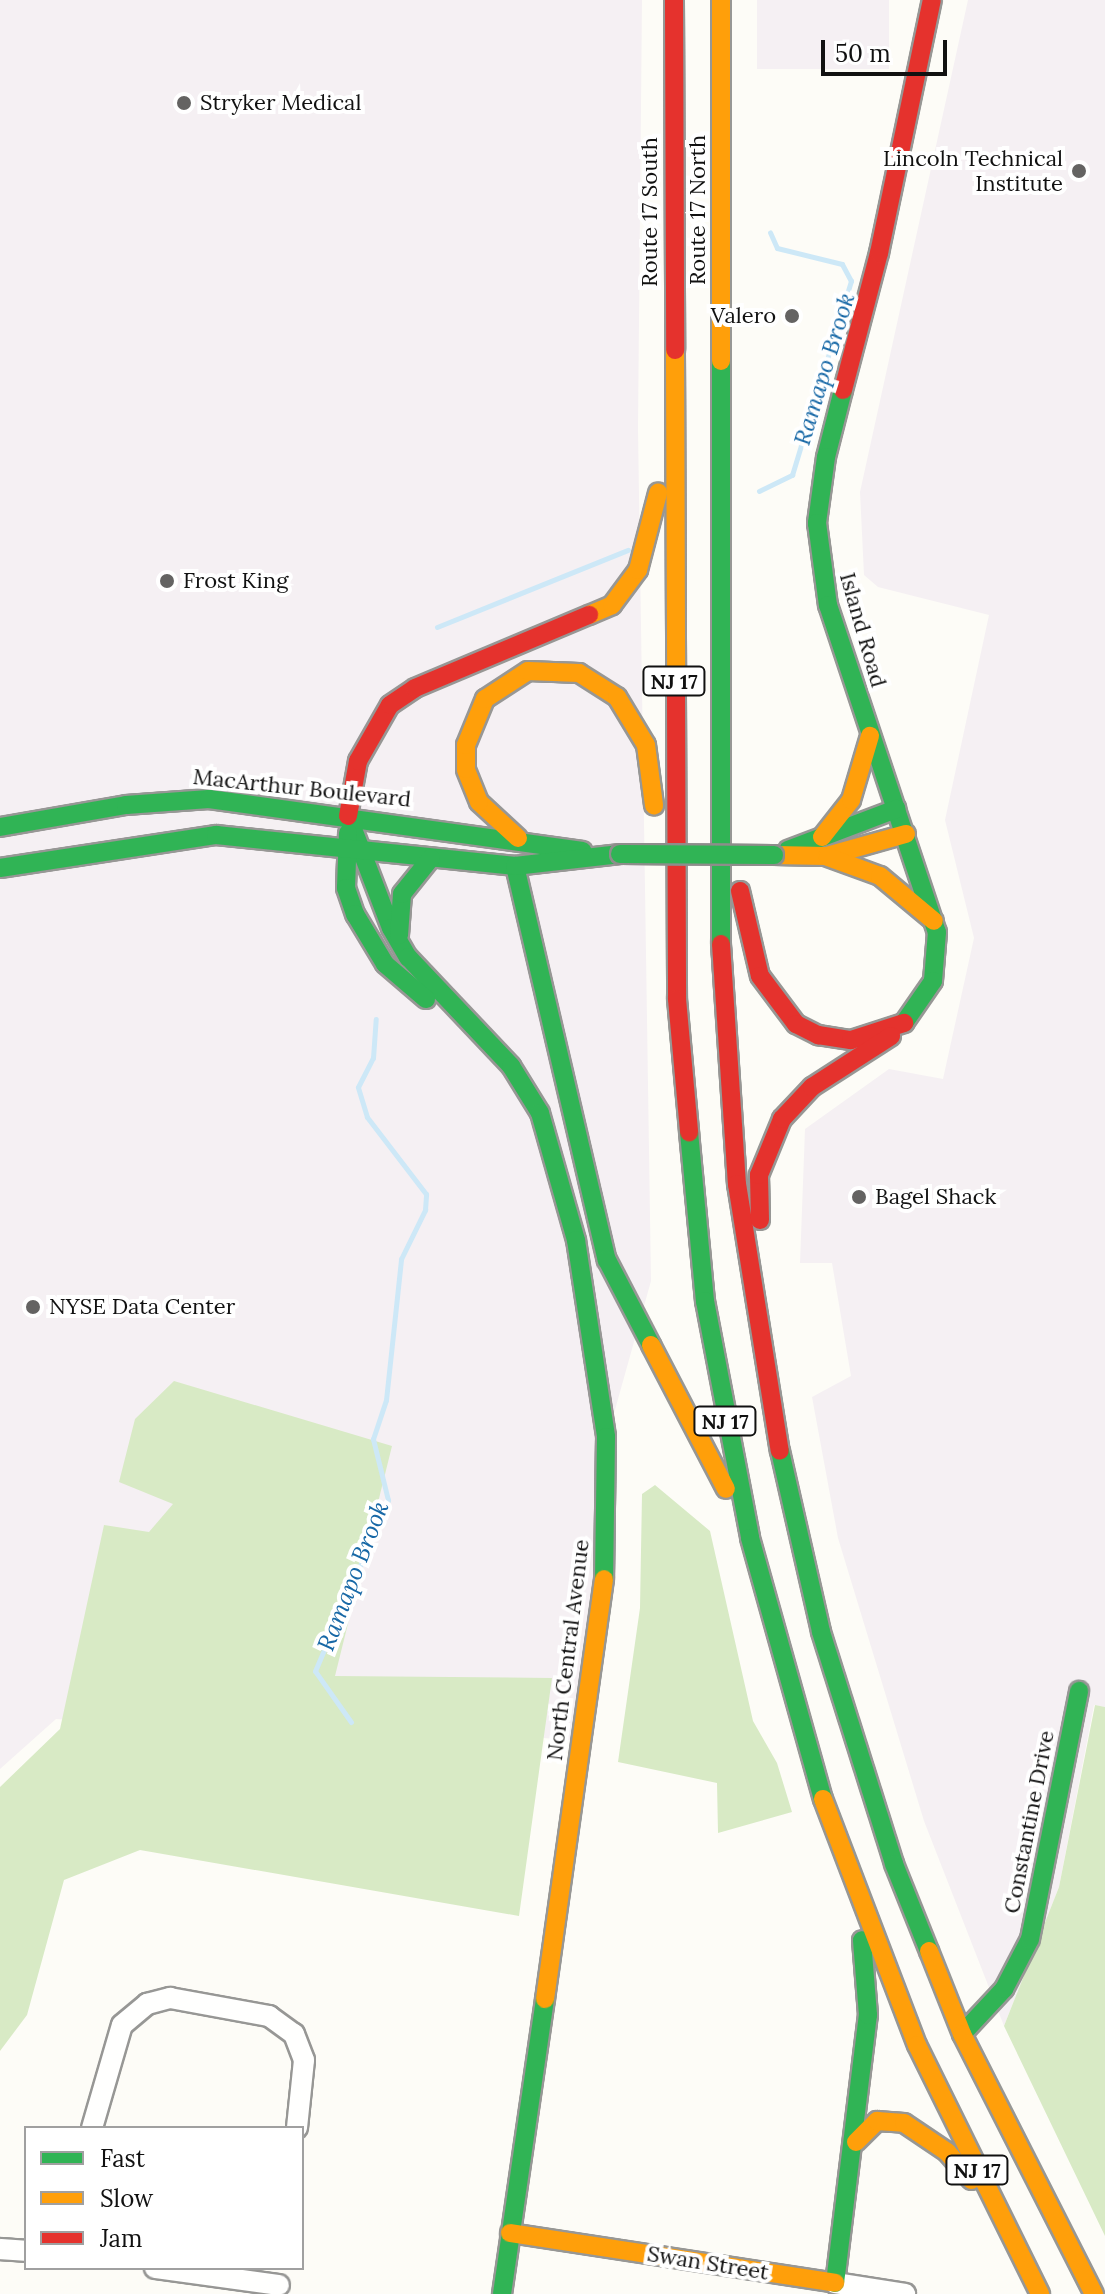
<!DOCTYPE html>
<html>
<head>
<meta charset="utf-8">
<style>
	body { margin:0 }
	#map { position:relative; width:1105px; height:2294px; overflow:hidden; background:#fdfcf7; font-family:Lora,serif }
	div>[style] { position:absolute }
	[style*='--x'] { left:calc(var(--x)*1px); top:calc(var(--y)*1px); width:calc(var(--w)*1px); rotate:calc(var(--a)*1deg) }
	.industrial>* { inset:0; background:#f5f0f3; transform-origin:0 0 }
	.forest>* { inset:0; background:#d8eac5 }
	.stream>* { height:5px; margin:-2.5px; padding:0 2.5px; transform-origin:2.5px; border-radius:2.5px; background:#cde8f7 }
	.roads { filter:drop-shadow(2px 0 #979795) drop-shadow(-2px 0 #979795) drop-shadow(0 2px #979795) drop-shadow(0 -2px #979795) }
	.street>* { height:20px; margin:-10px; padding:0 10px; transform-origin:10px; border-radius:10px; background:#fffffe }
	.fast>* { height:18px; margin:-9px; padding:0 9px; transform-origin:9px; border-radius:9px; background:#30b455 }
	.slow>* { height:18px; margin:-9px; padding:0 9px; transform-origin:9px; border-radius:9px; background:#ff9f0a }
	.jam>* { height:18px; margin:-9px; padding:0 9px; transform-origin:9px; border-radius:9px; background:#e5322d }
	.bridges { filter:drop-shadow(2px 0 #8e8d8b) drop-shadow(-2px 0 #8e8d8b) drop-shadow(0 2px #8e8d8b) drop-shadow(0 -2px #8e8d8b) }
	.fast-bridge>* { height:18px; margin:-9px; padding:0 9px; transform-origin:9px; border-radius:9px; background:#30b455 }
	.dots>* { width:22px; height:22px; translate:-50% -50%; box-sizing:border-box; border:4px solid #fff; border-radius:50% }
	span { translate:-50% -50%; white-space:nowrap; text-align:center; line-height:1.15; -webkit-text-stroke:8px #fff; paint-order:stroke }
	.shield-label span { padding:2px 6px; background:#fff; border:2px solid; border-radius:6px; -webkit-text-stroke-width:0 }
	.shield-label { font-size:20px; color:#111; font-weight:700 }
	.poi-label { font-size:22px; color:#111 }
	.left { translate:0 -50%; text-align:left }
	.right { translate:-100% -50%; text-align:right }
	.street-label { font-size:22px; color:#111 }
	.water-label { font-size:24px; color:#1768a6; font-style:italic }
	.legend { position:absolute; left:24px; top:2126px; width:280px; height:144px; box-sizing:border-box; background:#fff; border:2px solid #a0a0a0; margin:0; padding:10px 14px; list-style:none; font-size:24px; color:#111 }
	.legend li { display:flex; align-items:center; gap:16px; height:40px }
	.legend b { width:40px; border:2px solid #a0a0a0 }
	.scale { position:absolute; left:821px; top:40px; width:126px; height:36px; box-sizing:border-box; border:4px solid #111; border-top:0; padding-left:10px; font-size:24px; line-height:28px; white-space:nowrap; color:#111; -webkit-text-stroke:6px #fff; paint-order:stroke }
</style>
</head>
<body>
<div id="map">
	<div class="industrial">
		<i style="clip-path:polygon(0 0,642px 0,638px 429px,651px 1281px,606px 1442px,581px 1741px,520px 1736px,349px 1740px,56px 1719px,0 1769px)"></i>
		<i style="left:757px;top:0;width:132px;height:69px"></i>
		<i style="clip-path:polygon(968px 0,1105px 0,1105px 1707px,1094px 1705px,1059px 1887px,1004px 2026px,924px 1821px,838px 1538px,812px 1397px,851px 1376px,832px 1263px,800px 1263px,805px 1129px,889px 1069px,943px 1079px,974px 938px,945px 820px,989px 615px,878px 587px,864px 575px,860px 492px)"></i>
	</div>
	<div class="forest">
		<i style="clip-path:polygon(174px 1381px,392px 1446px,335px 1676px,552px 1678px,519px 1916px,140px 1850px,64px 1880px,27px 2015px,0 2051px,0 1787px,60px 1729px,104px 1525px,149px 1532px,173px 1504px,119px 1482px,135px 1419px)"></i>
		<i style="clip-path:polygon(655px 1485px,710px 1531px,753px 1721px,777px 1763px,792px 1812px,718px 1833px,717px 1783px,618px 1762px,640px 1608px,642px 1494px)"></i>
		<i style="clip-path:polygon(1095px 1705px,1105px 1707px,1105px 2236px,1004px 2026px,1059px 1887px)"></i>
	</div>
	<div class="stream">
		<i style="--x:759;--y:491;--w:37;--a:-26"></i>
		<i style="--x:792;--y:475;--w:203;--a:-73.1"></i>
		<i style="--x:851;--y:281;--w:19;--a:-118"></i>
		<i style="--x:842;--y:264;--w:67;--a:-166.2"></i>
		<i style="--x:777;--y:248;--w:17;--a:-114"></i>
		<i style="--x:437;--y:627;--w:206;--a:-22"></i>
		<i style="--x:351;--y:1722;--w:62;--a:-125.2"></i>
		<i style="--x:315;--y:1671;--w:186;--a:-66.9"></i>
		<i style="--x:388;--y:1500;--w:63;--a:-103.8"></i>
		<i style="--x:373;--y:1439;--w:41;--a:-71.6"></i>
		<i style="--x:386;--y:1400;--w:142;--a:-83.9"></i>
		<i style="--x:401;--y:1259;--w:55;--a:-63.9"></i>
		<i style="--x:425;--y:1210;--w:16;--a:-86"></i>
		<i style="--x:426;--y:1194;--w:97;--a:-127.5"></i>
		<i style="--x:367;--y:1117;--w:31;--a:-107"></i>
		<i style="--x:358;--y:1087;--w:33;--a:-63"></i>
		<i style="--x:373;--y:1058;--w:39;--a:-86"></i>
	</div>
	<div class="roads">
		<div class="street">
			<i style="--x:92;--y:2128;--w:107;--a:-73.8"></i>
			<i style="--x:122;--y:2025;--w:33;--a:-40"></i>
			<i style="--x:147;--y:2004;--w:24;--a:-15"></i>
			<i style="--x:170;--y:1998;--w:101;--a:10.3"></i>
			<i style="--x:269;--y:2016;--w:31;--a:36"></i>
			<i style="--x:294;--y:2034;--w:28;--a:69"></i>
			<i style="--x:304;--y:2060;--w:68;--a:95.9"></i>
			<i style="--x:0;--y:2249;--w:26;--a:4"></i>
			<i style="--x:155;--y:2268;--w:125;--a:7.8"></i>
			<i style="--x:835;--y:2283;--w:71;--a:8.9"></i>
		</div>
		<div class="fast">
			<i style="--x:721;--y:361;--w:583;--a:90"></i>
			<i style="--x:843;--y:390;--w:69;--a:104.2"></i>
			<i style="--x:826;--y:457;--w:67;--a:97.8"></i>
			<i style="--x:817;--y:523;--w:83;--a:82.4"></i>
			<i style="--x:828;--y:605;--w:345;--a:71.6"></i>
			<i style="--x:937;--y:932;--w:49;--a:94.7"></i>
			<i style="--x:933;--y:981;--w:51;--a:124.6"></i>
			<i style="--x:348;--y:816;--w:120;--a:69"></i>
			<i style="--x:391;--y:928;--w:34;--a:60"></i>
			<i style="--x:408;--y:957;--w:150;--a:46.6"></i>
			<i style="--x:511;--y:1066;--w:55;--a:58.3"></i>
			<i style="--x:540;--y:1113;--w:132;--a:74.2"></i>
			<i style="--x:576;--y:1240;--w:199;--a:81.3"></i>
			<i style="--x:606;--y:1437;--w:142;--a:90.8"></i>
			<i style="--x:0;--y:827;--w:128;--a:-9.9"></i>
			<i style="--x:126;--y:805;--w:83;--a:-4.1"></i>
			<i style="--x:209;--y:799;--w:377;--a:7.9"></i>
			<i style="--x:348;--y:833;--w:55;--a:92.1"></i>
			<i style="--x:346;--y:888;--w:28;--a:71"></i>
			<i style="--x:355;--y:914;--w:58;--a:59"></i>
			<i style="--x:385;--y:964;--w:54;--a:40.5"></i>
			<i style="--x:788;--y:850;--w:116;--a:-20.8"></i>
			<i style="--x:515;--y:866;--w:405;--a:76.9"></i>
			<i style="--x:607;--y:1260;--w:96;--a:62.6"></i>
			<i style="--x:0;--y:868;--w:219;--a:-8.7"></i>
			<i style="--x:216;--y:835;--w:301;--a:5.9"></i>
			<i style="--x:515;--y:866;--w:106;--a:-6.5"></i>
			<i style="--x:399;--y:935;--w:41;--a:-85.8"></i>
			<i style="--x:402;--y:894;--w:46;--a:-51.1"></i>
			<i style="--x:689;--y:1132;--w:170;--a:84.6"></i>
			<i style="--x:705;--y:1301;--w:241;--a:79.2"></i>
			<i style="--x:750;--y:1538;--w:271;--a:74.4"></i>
			<i style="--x:780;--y:1451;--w:186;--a:77.2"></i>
			<i style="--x:821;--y:1632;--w:243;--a:72.5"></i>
			<i style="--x:894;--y:1864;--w:94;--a:68.1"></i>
			<i style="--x:962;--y:2034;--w:62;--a:-47"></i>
			<i style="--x:1004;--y:1989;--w:56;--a:-62.5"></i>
			<i style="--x:1030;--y:1939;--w:253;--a:-78.8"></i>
			<i style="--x:835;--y:2283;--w:270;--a:-83"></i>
			<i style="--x:868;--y:2015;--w:75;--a:-94.6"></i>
			<i style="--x:502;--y:2294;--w:298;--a:-81.7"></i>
		</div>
		<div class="slow">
			<i style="--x:721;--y:0;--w:361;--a:90"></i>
			<i style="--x:675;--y:350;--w:343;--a:89.8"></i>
			<i style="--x:589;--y:615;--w:25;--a:-23"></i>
			<i style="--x:612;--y:605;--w:44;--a:-53.4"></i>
			<i style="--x:638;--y:570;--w:80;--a:-75.4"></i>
			<i style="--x:822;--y:837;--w:47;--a:-51.9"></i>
			<i style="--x:851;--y:800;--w:67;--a:-73.5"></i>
			<i style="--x:518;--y:838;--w:53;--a:-137.3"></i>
			<i style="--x:479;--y:802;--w:35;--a:-112"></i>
			<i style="--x:466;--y:769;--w:24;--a:-90"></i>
			<i style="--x:466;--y:745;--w:50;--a:-67.6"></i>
			<i style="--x:485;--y:699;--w:51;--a:-33.1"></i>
			<i style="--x:528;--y:671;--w:51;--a:2.2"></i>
			<i style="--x:579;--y:673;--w:45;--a:32.3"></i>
			<i style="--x:617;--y:697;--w:56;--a:58.9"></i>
			<i style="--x:646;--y:745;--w:61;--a:82.4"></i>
			<i style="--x:774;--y:855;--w:53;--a:1.1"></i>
			<i style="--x:827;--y:856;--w:82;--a:-15.6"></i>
			<i style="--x:828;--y:857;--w:55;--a:20.1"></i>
			<i style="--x:880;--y:876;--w:70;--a:39.8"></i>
			<i style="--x:651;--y:1345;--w:162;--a:62.5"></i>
			<i style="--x:823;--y:1799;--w:263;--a:69.1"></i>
			<i style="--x:917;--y:2045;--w:278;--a:63.7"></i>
			<i style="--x:929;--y:1951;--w:89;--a:68.3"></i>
			<i style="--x:962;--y:2034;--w:292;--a:63.1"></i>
			<i style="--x:545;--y:1999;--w:424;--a:-82"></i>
			<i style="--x:856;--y:2142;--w:30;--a:-45"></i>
			<i style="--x:877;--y:2121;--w:27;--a:4"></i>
			<i style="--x:904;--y:2123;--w:52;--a:34"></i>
			<i style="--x:947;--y:2152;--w:37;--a:49"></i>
			<i style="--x:510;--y:2233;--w:329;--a:8.7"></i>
		</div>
		<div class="jam">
			<i style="--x:674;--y:0;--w:350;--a:89.8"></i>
			<i style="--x:843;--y:390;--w:142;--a:-75.3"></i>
			<i style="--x:879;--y:253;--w:258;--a:-78.2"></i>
			<i style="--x:676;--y:693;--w:306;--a:89.8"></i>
			<i style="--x:677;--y:999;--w:134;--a:84.8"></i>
			<i style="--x:348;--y:816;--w:56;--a:-79.7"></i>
			<i style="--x:358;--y:761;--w:64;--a:-60.3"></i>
			<i style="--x:390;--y:705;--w:30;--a:-34"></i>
			<i style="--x:415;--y:688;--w:189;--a:-22.8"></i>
			<i style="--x:740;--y:891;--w:87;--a:76.8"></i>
			<i style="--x:760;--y:976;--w:60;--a:53.1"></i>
			<i style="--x:796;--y:1024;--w:25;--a:27"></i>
			<i style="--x:818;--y:1035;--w:33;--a:9"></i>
			<i style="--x:851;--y:1040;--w:56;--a:-17.8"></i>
			<i style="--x:721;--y:944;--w:241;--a:86.2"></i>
			<i style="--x:737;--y:1184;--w:270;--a:80.9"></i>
			<i style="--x:760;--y:1220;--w:45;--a:-91.3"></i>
			<i style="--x:759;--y:1175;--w:61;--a:-67.7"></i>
			<i style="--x:782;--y:1119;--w:44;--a:-46.8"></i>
			<i style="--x:812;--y:1087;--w:94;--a:-32.8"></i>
		</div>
	</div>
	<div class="bridges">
		<div class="fast-bridge">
			<i style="--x:620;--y:854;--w:154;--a:0.4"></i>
		</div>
	</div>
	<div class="dots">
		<i style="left:184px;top:103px;background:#646362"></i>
		<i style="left:1079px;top:171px;background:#646362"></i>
		<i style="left:792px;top:316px;background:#646362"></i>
		<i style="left:167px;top:581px;background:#646362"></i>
		<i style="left:859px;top:1197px;background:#646362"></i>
		<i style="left:33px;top:1307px;background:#646362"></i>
	</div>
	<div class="shield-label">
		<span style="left:674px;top:681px">NJ 17</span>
		<span style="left:725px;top:1421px">NJ 17</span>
		<span style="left:977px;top:2170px">NJ 17</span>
	</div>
	<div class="poi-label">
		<span class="left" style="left:200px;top:103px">Stryker Medical</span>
		<span class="right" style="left:1063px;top:171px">Lincoln Technical<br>Institute</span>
		<span class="right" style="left:776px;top:316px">Valero</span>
		<span class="left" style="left:183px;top:581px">Frost King</span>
		<span class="left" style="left:875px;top:1197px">Bagel Shack</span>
		<span class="left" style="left:49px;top:1307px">NYSE Data Center</span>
	</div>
	<div class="street-label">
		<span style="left:698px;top:210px;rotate:-90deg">Route 17 North</span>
		<span style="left:650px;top:212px;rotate:-90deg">Route 17 South</span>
		<span style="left:863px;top:630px;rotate:74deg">Island Road</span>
		<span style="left:302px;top:788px;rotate:6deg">MacArthur Boulevard</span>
		<span style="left:568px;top:1650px;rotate:-83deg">North Central Avenue</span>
		<span style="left:1029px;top:1822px;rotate:-79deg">Constantine Drive</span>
		<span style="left:708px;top:2263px;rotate:9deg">Swan Street</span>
	</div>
	<div class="water-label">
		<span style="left:824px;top:369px;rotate:-73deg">Ramapo Brook</span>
		<span style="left:353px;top:1576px;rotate:-69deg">Ramapo Brook</span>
	</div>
	<ul class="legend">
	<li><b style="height:10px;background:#30b455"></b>Fast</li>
	<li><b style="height:10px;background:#ff9f0a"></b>Slow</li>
	<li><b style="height:10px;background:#e5322d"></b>Jam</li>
	</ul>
	<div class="scale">50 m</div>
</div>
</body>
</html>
